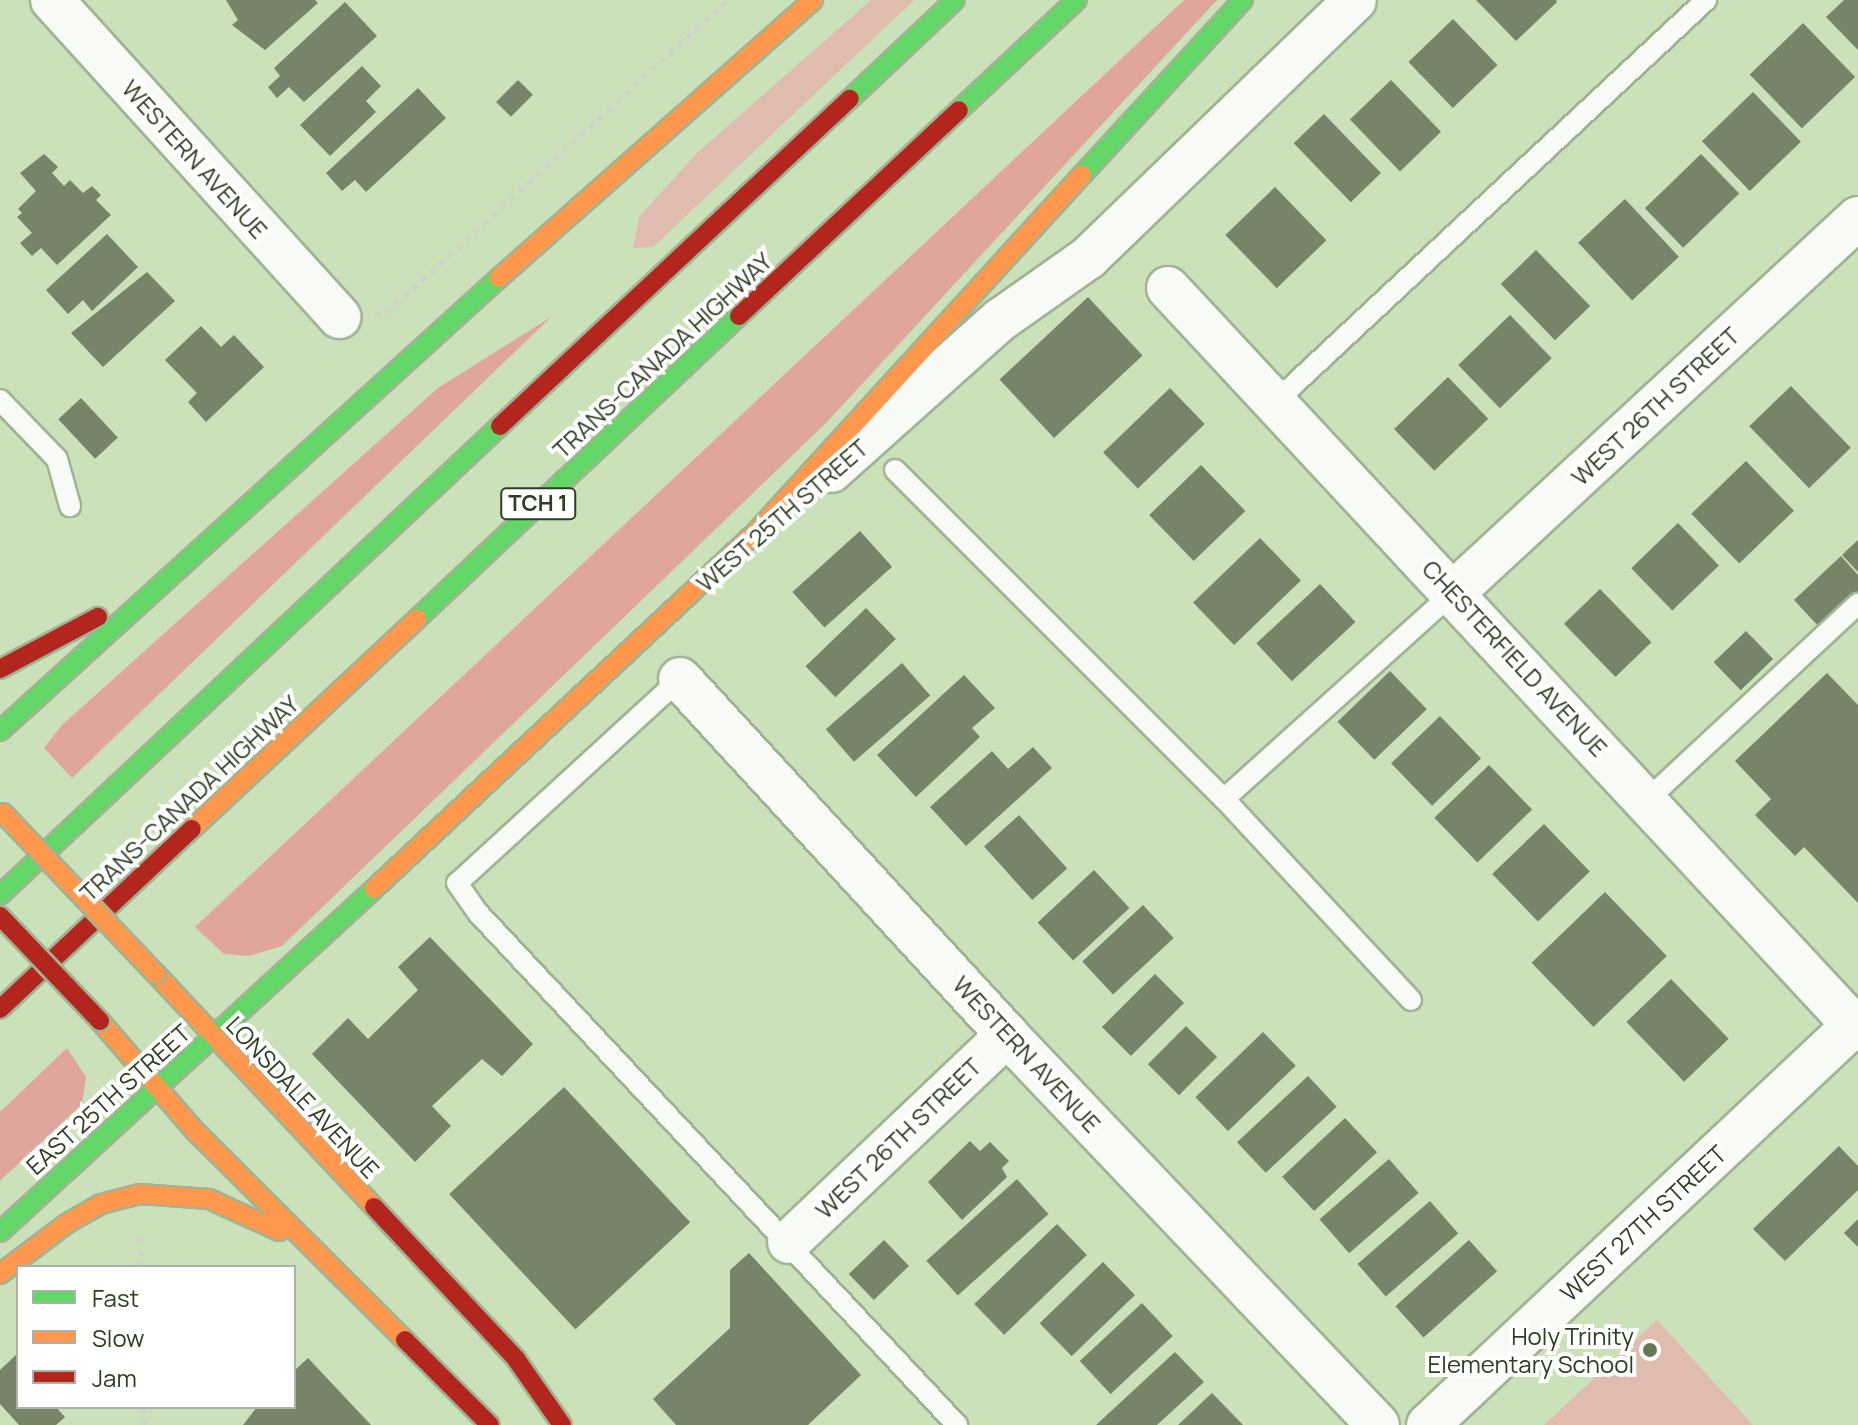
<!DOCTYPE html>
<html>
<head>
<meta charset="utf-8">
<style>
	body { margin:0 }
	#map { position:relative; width:1858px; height:1425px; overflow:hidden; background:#cbe1ba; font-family:Manrope,sans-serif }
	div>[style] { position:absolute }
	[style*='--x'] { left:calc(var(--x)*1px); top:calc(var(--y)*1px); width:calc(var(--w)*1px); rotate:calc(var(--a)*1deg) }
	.green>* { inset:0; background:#dfbcaf }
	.forest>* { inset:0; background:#e0a69e }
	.building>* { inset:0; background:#768569; transform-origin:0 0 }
	.path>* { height:5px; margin-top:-2.5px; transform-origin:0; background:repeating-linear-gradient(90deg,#ced4c8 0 6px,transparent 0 12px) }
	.roads { filter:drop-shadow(2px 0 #a2b394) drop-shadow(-2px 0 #a2b394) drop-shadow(0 2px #a2b394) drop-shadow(0 -2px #a2b394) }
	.lane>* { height:20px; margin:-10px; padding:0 10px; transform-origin:10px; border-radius:10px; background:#f7faf5 }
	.street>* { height:42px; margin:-21px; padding:0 21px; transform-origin:21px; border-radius:21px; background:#f7faf5 }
	.fast>* { height:18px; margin:-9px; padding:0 9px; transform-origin:9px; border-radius:9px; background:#63d668 }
	.slow>* { height:18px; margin:-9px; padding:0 9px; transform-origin:9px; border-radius:9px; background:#ff974d }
	.jam>* { height:18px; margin:-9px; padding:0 9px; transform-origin:9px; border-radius:9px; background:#b3261e }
	.bridges { filter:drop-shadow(2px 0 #a2b394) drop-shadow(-2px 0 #a2b394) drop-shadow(0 2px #a2b394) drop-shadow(0 -2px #a2b394) }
	.slow-bridge>* { height:18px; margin:-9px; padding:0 9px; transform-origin:9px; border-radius:9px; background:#ff974d }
	.jam-bridge>* { height:18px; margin:-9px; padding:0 9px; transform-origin:9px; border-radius:9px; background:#b3261e }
	.dots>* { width:22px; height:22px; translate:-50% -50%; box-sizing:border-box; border:4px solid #fff; border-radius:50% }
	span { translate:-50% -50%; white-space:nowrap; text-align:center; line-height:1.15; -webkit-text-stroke:8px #fff; paint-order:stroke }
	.shield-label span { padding:2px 6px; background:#fff; border:2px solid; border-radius:6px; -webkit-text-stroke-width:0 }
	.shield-label { font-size:22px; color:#2e3e22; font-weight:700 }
	.street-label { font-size:24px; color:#2e3e22 }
	.poi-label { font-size:24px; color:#2e3e22 }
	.right { translate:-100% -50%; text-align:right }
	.legend { position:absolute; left:16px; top:1265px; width:280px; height:144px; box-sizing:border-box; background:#fff; border:2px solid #abb2a7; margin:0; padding:10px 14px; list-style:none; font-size:24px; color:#2e3e22 }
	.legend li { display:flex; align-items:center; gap:16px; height:40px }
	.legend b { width:40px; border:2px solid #abb2a7 }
</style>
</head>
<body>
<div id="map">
	<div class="green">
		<i style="clip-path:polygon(871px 0,914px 0,653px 247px,633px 248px,639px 217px,696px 154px)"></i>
		<i style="clip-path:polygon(1657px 1320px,1753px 1425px,1544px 1425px)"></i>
	</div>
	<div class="forest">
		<i style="clip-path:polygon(1184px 0,1217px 0,827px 422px,282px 946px,249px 956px,224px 954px,195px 927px)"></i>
		<i style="clip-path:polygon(551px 317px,72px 778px,44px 748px,62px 725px,438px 388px)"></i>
		<i style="clip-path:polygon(67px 1048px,86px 1077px,82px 1104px,0 1181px,0 1112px)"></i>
	</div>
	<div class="building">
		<i style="clip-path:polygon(226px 0,315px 0,318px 3px,265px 50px,232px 25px,238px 20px)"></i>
		<i style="clip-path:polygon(1476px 0,1556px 0,1557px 2px,1516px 41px)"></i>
		<i style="clip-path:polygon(1844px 0,1858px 0,1858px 50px,1826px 17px)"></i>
		<i style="clip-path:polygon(345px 2px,377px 36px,304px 102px,289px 87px,277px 98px,268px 87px,280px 76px,274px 68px)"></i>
		<i style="left:1453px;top:19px;width:64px;height:62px;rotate:46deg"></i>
		<i style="left:1803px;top:23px;width:75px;height:74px;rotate:46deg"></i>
		<i style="clip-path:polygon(362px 66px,381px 86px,366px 101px,376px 112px,330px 156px,300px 125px)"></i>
		<i style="left:518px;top:80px;width:21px;height:31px;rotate:45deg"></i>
		<i style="left:1391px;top:80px;width:72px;height:57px;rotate:46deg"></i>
		<i style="clip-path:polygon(418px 88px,446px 118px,366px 192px,355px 180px,342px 191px,326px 173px)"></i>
		<i style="left:1753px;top:92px;width:69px;height:71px;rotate:46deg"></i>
		<i style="left:1324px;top:114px;width:82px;height:42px;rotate:46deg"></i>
		<i style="clip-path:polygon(44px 154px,58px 167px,52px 173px,64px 186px,70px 180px,83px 193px,92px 186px,101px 195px,96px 200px,111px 215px,57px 265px,41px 248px,32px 256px,20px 243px,32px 233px,17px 217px,22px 213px,18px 209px,36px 191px,20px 173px)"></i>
		<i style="left:1701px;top:154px;width:55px;height:78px;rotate:46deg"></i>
		<i style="left:1275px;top:187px;width:74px;height:69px;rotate:46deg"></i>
		<i style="left:1625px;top:199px;width:79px;height:64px;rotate:47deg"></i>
		<i style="clip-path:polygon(107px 234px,138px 267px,92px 311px,83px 300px,68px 314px,46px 290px)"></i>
		<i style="left:1536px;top:250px;width:78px;height:49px;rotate:46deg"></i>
		<i style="clip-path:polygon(147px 272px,175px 301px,103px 367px,71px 333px)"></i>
		<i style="left:1088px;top:297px;width:80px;height:121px;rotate:47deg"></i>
		<i style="left:1510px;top:315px;width:60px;height:72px;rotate:46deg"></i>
		<i style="clip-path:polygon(201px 326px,221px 347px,234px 335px,264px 367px,206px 422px,188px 402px,197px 393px,165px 360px)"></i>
		<i style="left:1448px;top:377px;width:58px;height:75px;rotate:46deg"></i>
		<i style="left:1791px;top:386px;width:86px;height:58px;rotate:46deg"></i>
		<i style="left:1170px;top:388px;width:50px;height:93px;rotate:46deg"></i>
		<i style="left:81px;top:398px;width:54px;height:31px;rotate:47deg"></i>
		<i style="left:1746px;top:461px;width:69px;height:76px;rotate:46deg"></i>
		<i style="left:1201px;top:465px;width:64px;height:72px;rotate:46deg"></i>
		<i style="left:1678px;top:523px;width:59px;height:65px;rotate:46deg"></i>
		<i style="left:860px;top:531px;width:48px;height:91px;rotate:48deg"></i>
		<i style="left:1260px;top:538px;width:59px;height:93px;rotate:46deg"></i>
		<i style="clip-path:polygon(1858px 540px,1858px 572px,1842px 555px)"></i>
		<i style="clip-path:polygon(1841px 556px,1858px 575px,1858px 594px,1821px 629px,1794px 600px)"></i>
		<i style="left:1320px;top:584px;width:52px;height:87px;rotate:47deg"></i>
		<i style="left:1600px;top:589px;width:74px;height:50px;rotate:46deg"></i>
		<i style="left:866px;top:608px;width:43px;height:84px;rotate:46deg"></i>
		<i style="left:1746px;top:631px;width:39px;height:45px;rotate:46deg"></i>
		<i style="left:902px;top:663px;width:43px;height:101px;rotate:49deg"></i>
		<i style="left:1390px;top:671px;width:53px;height:73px;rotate:46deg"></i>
		<i style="clip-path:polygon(1827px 673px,1858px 705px,1858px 903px,1804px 847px,1795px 856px,1755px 815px,1771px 799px,1735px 761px)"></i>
		<i style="clip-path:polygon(964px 675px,995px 708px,972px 728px,980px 737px,916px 797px,877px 755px)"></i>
		<i style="left:1440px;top:716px;width:59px;height:68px;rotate:46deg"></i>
		<i style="clip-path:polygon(1033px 747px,1052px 768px,966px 846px,930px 807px,992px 751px,1008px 769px)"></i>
		<i style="left:1489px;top:765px;width:62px;height:76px;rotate:46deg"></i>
		<i style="left:1019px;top:815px;width:72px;height:47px;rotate:48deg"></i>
		<i style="left:1544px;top:824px;width:66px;height:72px;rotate:46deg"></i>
		<i style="left:1094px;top:870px;width:52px;height:77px;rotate:47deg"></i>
		<i style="left:1605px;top:892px;width:89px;height:102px;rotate:46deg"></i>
		<i style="left:1143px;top:905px;width:45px;height:83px;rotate:47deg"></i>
		<i style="clip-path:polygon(430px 937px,533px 1044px,502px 1076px,482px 1059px,432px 1106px,451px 1126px,415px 1162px,312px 1054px,348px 1018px,368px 1039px,418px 990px,398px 967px)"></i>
		<i style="left:1155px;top:974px;width:41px;height:75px;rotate:45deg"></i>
		<i style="left:1671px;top:979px;width:83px;height:62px;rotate:46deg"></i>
		<i style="left:1186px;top:1026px;width:44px;height:54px;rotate:45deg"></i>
		<i style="left:1263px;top:1032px;width:47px;height:94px;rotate:46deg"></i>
		<i style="left:1308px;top:1076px;width:42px;height:97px;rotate:47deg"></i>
		<i style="left:564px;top:1087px;width:185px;height:157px;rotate:47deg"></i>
		<i style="left:1345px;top:1118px;width:47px;height:86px;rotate:47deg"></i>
		<i style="clip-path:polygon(970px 1141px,980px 1151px,990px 1142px,1009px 1161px,1002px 1168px,1007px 1177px,962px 1220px,928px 1182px)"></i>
		<i style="clip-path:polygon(1839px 1146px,1858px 1166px,1858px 1190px,1785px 1261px,1753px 1229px)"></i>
		<i style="left:1389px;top:1159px;width:45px;height:92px;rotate:49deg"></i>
		<i style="left:1017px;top:1179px;width:47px;height:122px;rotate:48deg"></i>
		<i style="left:1430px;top:1201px;width:43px;height:96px;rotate:49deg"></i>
		<i style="clip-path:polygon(1858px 1219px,1858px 1247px,1844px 1233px)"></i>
		<i style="left:1057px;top:1224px;width:43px;height:115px;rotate:46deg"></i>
		<i style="left:884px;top:1240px;width:36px;height:49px;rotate:46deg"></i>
		<i style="left:1469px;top:1240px;width:42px;height:99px;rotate:48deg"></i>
		<i style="clip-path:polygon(749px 1253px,861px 1375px,808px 1425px,676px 1425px,653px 1399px,730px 1328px,730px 1270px)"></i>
		<i style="left:1103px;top:1262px;width:46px;height:88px;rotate:46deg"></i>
		<i style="left:1142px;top:1303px;width:45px;height:85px;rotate:47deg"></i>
		<i style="clip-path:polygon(1175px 1352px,1204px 1382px,1157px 1425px,1096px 1425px)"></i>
		<i style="clip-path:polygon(18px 1353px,18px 1407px,56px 1407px,65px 1417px,56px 1425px,19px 1425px,0 1404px,0 1370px)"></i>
		<i style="clip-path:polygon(308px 1358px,371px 1425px,243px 1425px,257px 1407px,294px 1407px,294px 1371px)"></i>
		<i style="clip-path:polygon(1212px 1393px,1243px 1425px,1178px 1425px)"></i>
	</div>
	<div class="path">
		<i style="--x:375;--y:314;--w:11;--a:-5"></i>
		<i style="--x:386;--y:313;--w:463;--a:-42.5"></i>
		<i style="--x:141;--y:1267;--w:35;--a:-90"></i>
		<i style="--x:142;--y:1407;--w:18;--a:84"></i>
	</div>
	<div class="roads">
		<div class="lane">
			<i style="--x:0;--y:400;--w:82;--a:46"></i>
			<i style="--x:57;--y:459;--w:49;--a:74.5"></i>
			<i style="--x:1274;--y:403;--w:591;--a:-43.01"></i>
			<i style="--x:895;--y:470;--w:465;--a:45"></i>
			<i style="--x:680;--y:679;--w:302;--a:137.5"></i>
			<i style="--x:457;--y:883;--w:38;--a:55"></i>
			<i style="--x:479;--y:914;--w:700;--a:46.91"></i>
			<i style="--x:1648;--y:799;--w:287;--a:-42.9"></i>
			<i style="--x:1411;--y:1000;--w:275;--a:-132.9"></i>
			<i style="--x:1224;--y:799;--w:308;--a:-42"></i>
		</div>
		<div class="street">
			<i style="--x:52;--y:0;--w:428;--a:47.8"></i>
			<i style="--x:1168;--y:288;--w:1013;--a:47.08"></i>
			<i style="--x:831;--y:471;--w:227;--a:-41.8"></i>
			<i style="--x:1000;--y:320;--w:108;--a:-35.2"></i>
			<i style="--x:1088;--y:258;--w:371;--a:-44"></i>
			<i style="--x:1453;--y:593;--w:552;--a:-42.8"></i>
			<i style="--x:680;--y:679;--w:483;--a:47.4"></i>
			<i style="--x:1007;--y:1035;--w:538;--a:46.43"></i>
			<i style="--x:789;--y:1242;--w:301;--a:-43.5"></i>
			<i style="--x:1428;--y:1425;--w:590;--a:-43.21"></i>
		</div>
		<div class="fast">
			<i style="--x:850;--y:99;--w:144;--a:-43.3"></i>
			<i style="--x:959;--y:110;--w:161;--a:-43"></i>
			<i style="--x:1082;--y:175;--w:238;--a:-47.4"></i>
			<i style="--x:417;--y:619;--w:442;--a:-43.3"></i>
			<i style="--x:0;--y:731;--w:674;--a:-42.23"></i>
			<i style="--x:0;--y:895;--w:686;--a:-43.17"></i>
			<i style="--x:0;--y:1232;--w:507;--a:-42.52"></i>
		</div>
		<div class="slow">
			<i style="--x:499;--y:278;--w:419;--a:-41.5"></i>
			<i style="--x:755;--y:533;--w:485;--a:-47.6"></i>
			<i style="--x:192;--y:829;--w:308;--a:-43"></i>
			<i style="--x:374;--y:889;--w:521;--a:-43.06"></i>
			<i style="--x:156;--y:974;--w:319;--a:46.9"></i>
			<i style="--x:100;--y:1021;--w:144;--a:49.2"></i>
			<i style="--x:194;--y:1130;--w:298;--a:44.9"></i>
			<i style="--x:0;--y:1274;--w:83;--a:-37.1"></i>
			<i style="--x:66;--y:1224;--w:40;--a:-29.7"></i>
			<i style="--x:101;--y:1204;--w:40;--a:-14.4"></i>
			<i style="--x:140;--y:1194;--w:69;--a:4.1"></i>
			<i style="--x:209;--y:1199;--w:77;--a:24.6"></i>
		</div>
		<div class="jam">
			<i style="--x:739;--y:316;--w:301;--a:-43.1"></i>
			<i style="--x:500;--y:426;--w:479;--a:-43.1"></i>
			<i style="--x:0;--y:669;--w:111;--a:-28"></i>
			<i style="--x:0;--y:1009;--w:263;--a:-43.2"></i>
			<i style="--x:374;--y:1207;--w:208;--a:46.9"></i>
			<i style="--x:516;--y:1359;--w:80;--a:55.1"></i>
			<i style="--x:405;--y:1340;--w:120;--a:45"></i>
		</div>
	</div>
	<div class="bridges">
		<div class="slow-bridge">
			<i style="--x:3;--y:813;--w:222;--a:46.5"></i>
		</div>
		<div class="jam-bridge">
			<i style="--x:0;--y:916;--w:145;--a:46.4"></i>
		</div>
	</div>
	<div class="dots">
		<i style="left:1650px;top:1350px;background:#657757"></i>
	</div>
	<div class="shield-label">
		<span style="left:538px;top:504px">TCH 1</span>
	</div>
	<div class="street-label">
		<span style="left:195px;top:159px;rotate:48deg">WESTERN AVENUE</span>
		<span style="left:662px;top:355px;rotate:-43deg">TRANS-CANADA HIGHWAY</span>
		<span style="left:1655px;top:406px;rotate:-43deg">WEST 26TH STREET</span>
		<span style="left:782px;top:515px;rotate:-41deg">WEST 25TH STREET</span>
		<span style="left:1515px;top:658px;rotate:47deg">CHESTERFIELD AVENUE</span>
		<span style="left:189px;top:798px;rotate:-43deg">TRANS-CANADA HIGHWAY</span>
		<span style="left:1027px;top:1054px;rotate:47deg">WESTERN AVENUE</span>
		<span style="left:303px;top:1097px;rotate:47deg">LONSDALE AVENUE</span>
		<span style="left:108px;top:1099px;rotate:-42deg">EAST 25TH STREET</span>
		<span style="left:898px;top:1138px;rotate:-44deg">WEST 26TH STREET</span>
		<span style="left:1643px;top:1223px;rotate:-43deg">WEST 27TH STREET</span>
	</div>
	<div class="poi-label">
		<span class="right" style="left:1634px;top:1350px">Holy Trinity<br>Elementary School</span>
	</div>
	<ul class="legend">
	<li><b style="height:10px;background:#63d668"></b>Fast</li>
	<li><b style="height:10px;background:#ff974d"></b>Slow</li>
	<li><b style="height:10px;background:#b3261e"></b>Jam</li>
	</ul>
</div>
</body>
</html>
